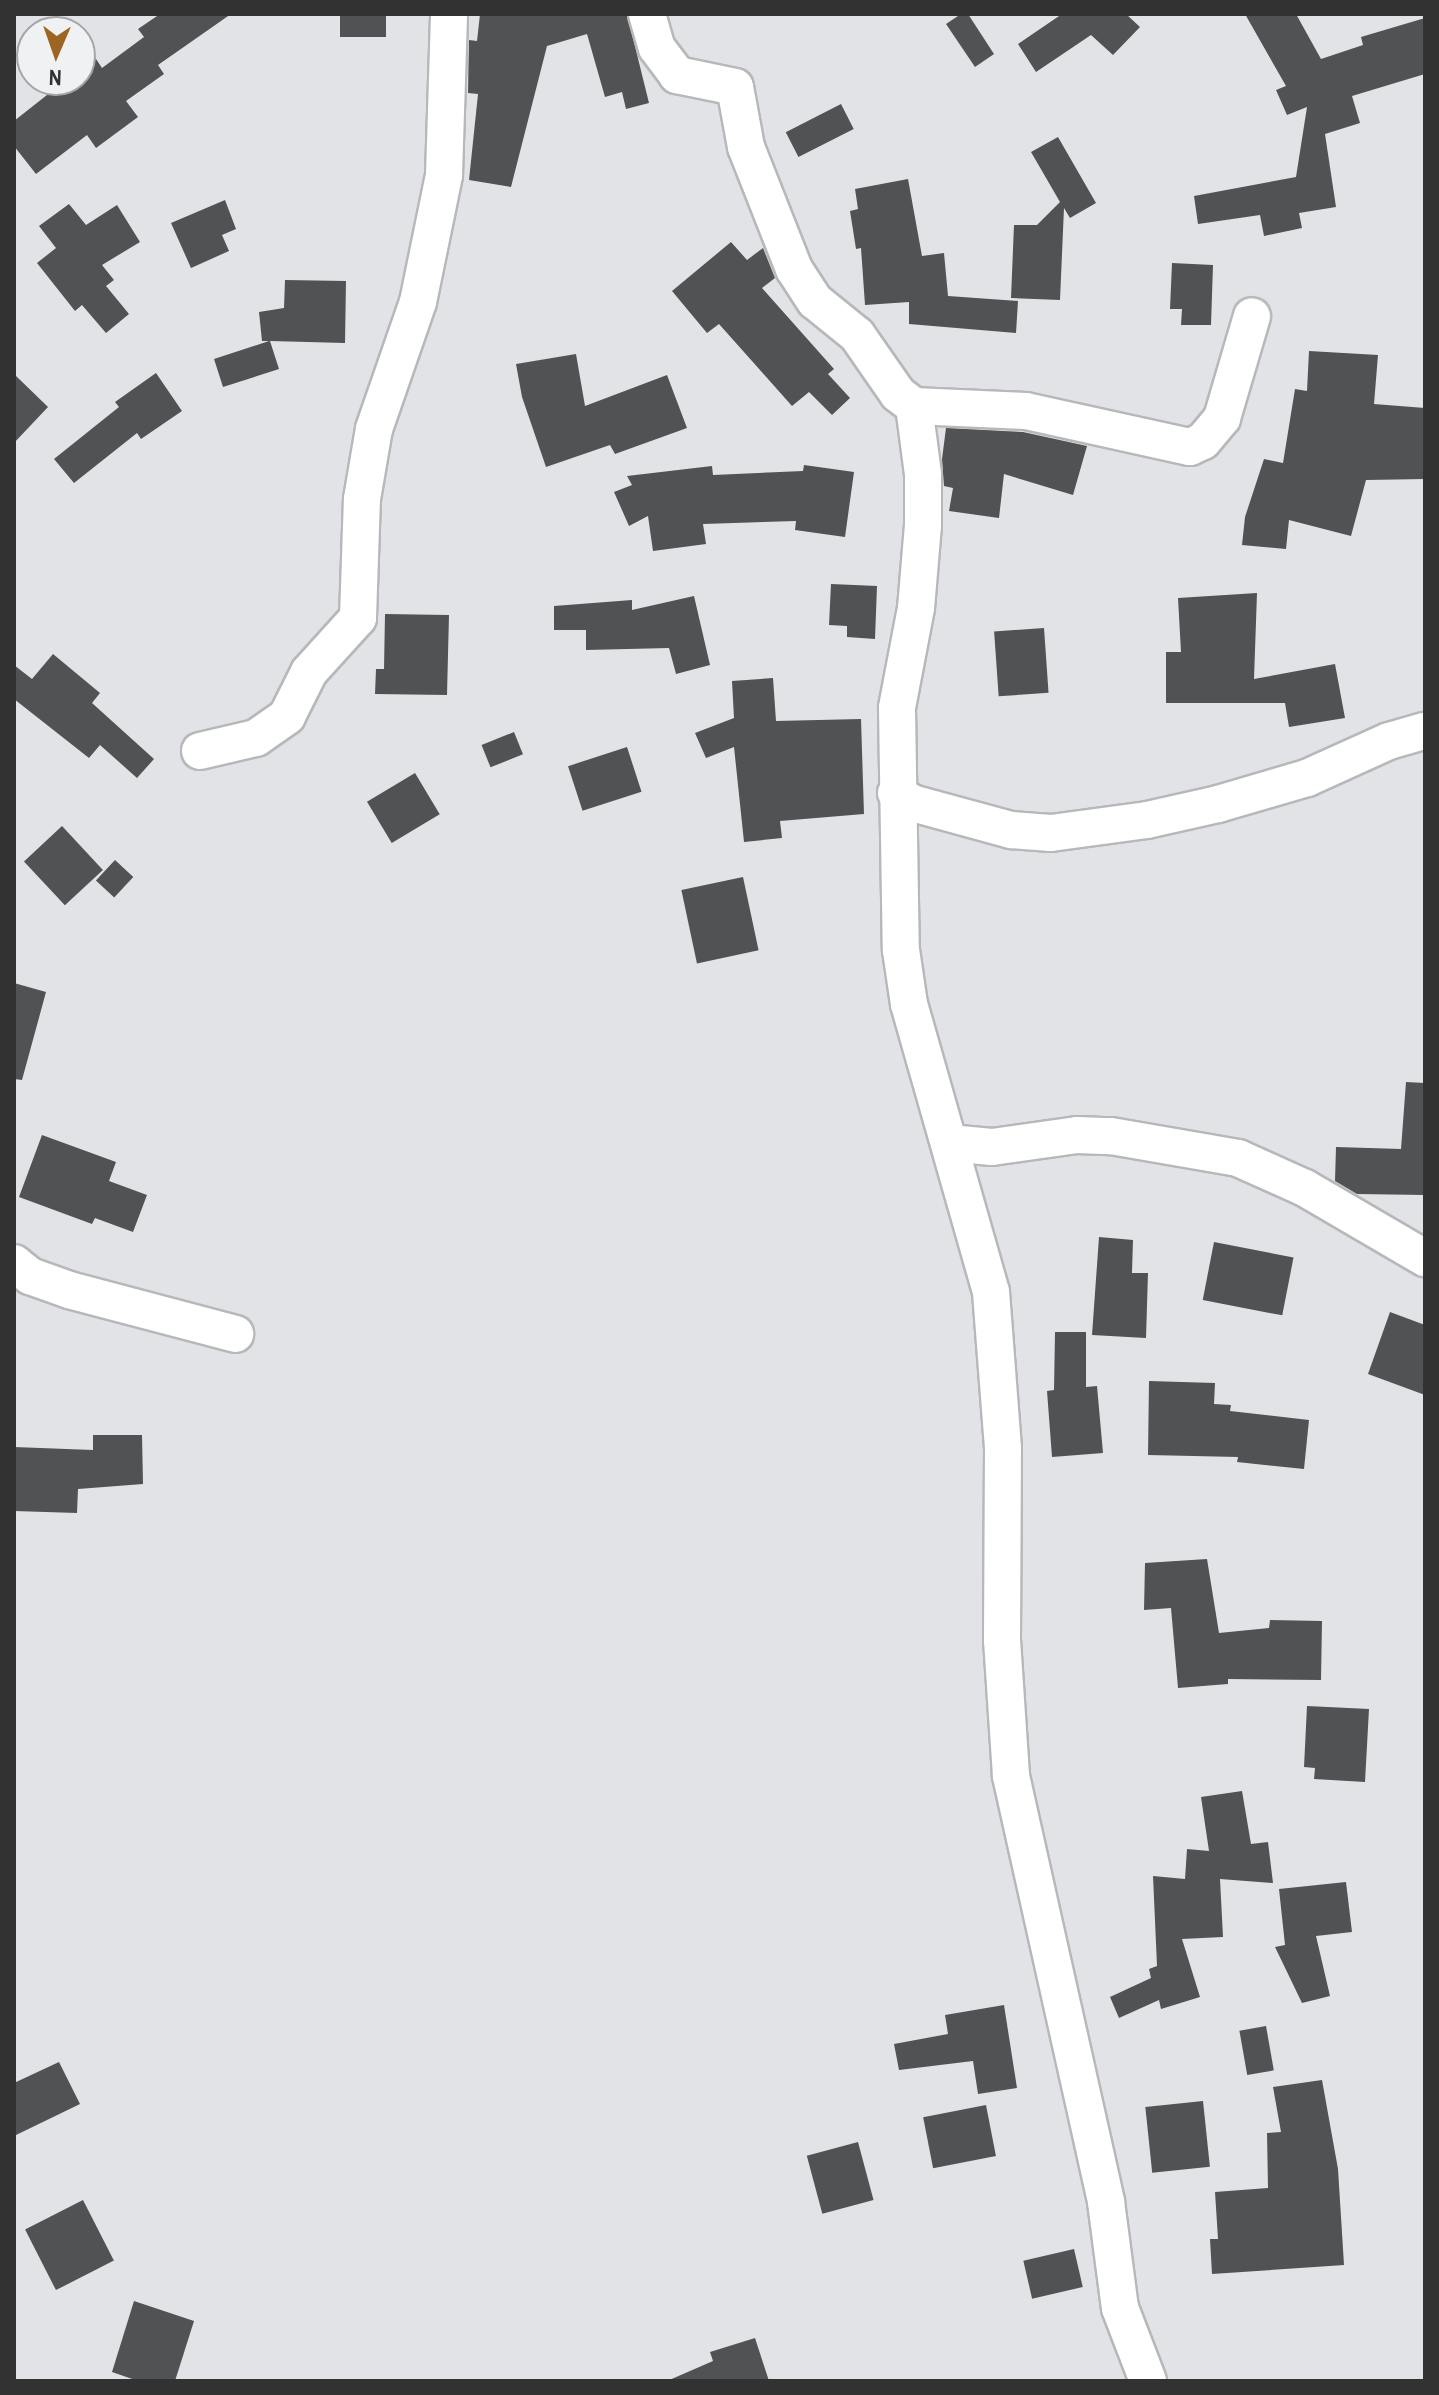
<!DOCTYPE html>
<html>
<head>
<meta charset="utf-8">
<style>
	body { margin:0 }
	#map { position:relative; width:1439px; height:2395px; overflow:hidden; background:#e2e3e6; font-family:"Archivo Narrow",sans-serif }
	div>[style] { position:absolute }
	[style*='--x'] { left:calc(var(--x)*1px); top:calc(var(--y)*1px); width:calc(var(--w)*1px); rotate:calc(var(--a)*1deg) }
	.building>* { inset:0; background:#515254; transform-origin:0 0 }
	.roads { filter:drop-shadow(2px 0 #b6b8ba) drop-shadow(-2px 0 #b6b8ba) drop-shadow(0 2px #b6b8ba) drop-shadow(0 -2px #b6b8ba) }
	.minor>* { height:36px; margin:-18px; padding:0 18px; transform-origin:18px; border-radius:18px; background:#fff }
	span { translate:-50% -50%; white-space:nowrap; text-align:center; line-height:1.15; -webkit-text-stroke:8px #eff1f3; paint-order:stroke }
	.frame { position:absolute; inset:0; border:16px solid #323233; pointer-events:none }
	.north { position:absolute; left:16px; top:16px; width:80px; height:80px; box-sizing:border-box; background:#eff1f3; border:2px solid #a3a5a6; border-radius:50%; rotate:182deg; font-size:22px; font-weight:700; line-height:32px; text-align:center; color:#323233 }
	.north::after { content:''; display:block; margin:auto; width:28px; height:36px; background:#9e6522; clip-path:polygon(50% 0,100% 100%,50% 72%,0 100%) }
</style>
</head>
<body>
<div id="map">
	<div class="building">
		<i style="clip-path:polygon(160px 14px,231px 14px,158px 65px,164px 74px,126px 101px,138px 117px,96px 148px,87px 135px,36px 174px,14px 146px,14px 121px,66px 80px,80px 80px,80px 70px,96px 59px,102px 68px,144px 37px,138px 29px)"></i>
		<i style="left:340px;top:14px;width:46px;height:23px"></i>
		<i style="clip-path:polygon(480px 14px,627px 14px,649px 103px,626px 109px,622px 92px,605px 97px,587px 34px,547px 46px,511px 187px,469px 180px,478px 94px,468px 93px,469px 40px,477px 41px)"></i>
		<i style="clip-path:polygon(961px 14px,968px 14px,994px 54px,975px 67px,946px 24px)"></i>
		<i style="clip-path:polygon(1062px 14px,1126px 14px,1140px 27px,1113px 55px,1091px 35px,1036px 72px,1018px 44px)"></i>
		<i style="clip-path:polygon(1245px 14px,1296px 14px,1321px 59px,1363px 45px,1361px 37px,1425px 18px,1425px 74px,1352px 96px,1360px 123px,1325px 134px,1336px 207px,1299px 213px,1302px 228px,1264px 236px,1260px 215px,1198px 224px,1194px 196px,1296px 177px,1307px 107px,1287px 115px,1276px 90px,1286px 86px)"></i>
		<i style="left:841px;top:104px;width:28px;height:62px;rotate:63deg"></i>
		<i style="clip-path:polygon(1058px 137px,1096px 203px,1070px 218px,1064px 208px,1060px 300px,1011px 298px,1014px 225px,1037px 225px,1060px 202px,1031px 152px)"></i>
		<i style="clip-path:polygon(908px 179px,922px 256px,944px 253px,948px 296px,1018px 301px,1016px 333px,909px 324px,909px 302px,865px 305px,861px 248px,856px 249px,850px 211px,858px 209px,855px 189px)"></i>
		<i style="clip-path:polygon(225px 200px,236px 229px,222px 235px,229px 251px,191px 268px,171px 223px)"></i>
		<i style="clip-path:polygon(69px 204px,86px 225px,117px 205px,140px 242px,102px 265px,114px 280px,106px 286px,129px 314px,106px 333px,82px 305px,75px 311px,37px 263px,56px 248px,39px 226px)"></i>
		<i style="clip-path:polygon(731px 242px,747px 260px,763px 248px,775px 278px,762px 288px,834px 369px,828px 374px,850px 398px,832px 415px,809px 392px,792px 406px,719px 324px,707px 333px,672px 291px)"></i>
		<i style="clip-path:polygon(1172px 263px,1213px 265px,1211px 325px,1181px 325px,1182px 309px,1170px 309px)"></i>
		<i style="clip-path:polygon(285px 280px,346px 281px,345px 343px,270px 341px,279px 369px,223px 387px,214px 359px,269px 341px,262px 341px,259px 312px,284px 308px)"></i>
		<i style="clip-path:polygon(1309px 351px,1378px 355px,1374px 404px,1425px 408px,1425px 479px,1366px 480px,1351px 536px,1289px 520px,1286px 549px,1242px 545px,1245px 517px,1264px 459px,1283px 463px,1295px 389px,1307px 391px)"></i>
		<i style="clip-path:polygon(576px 354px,585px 406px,667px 375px,687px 428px,615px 454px,610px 445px,546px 467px,522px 397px,516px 364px)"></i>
		<i style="clip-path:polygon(156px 373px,182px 411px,141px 439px,137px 433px,74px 483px,54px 459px,119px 407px,115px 402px)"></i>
		<i style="clip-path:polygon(14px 374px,48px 407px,14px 443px)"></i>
		<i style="clip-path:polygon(946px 428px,1023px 432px,1087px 446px,1073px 495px,1004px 474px,999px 518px,949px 511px,953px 488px,944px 486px,942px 459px)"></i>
		<i style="clip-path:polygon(804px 465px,854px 472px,845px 537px,795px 530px,796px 521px,703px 524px,706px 544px,653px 551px,648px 516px,629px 526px,614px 492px,632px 485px,627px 476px,712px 466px,713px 475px,803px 471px)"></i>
		<i style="clip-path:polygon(831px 584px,877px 586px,875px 639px,847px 637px,847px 626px,829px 625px)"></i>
		<i style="clip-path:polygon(1257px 593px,1254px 679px,1335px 664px,1345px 718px,1289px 727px,1285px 703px,1166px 703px,1166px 652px,1181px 652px,1178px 598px)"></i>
		<i style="clip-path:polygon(694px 596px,710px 665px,676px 674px,669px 648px,586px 650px,586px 630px,554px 630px,554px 606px,632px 600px,632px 610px)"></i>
		<i style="clip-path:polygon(385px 614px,449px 615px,447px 695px,375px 694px,376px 669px,384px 669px)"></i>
		<i style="left:1044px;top:628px;width:65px;height:50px;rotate:86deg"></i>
		<i style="clip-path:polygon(53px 654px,100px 693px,92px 703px,154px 759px,137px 778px,100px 745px,89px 758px,14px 699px,14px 665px,32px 679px)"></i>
		<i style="clip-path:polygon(773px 678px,776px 721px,861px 719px,864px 814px,780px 821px,782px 838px,744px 842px,734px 747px,706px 758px,695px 733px,734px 718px,732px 681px)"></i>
		<i style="left:514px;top:732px;width:24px;height:35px;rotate:68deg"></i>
		<i style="left:627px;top:747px;width:47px;height:62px;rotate:72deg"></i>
		<i style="left:415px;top:773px;width:48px;height:56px;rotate:59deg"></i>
		<i style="left:62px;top:826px;width:60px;height:52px;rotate:47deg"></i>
		<i style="left:115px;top:860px;width:25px;height:28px;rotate:43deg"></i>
		<i style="left:743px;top:877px;width:75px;height:63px;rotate:78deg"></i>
		<i style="clip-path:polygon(14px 983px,46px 992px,22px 1080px,14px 1079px)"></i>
		<i style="clip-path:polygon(1406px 1082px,1425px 1083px,1425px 1195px,1357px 1194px,1335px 1181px,1336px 1147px,1401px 1149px)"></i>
		<i style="clip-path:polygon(42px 1135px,116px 1162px,109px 1181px,147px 1195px,133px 1232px,95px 1218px,92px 1224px,19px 1197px)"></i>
		<i style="clip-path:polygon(1099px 1237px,1133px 1240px,1132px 1273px,1148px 1273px,1146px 1338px,1092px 1335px)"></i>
		<i style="left:1214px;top:1242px;width:81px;height:59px;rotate:11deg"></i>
		<i style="clip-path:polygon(1390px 1312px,1425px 1325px,1425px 1395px,1368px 1374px)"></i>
		<i style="clip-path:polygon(1055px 1332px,1086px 1332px,1086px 1387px,1097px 1386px,1103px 1453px,1052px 1457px,1047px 1391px,1054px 1390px)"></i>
		<i style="clip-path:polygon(1149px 1381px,1215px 1383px,1214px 1404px,1231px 1405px,1230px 1411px,1309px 1420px,1304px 1469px,1237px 1462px,1238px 1457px,1148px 1455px)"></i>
		<i style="clip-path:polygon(93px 1435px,142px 1435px,143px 1484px,78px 1489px,77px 1513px,14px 1511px,14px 1447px,93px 1450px)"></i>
		<i style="clip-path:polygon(1207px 1559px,1219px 1633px,1269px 1628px,1270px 1620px,1322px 1621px,1321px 1680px,1228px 1679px,1228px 1684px,1178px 1688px,1171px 1608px,1144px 1610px,1145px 1563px)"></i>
		<i style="clip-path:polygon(1307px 1706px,1369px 1709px,1365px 1782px,1314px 1779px,1315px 1768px,1304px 1767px)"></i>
		<i style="clip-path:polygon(1242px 1791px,1251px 1844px,1268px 1842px,1273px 1883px,1220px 1879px,1223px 1937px,1182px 1939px,1200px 1997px,1161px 2009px,1159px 2000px,1119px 2018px,1110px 1997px,1151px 1978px,1149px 1969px,1157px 1966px,1153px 1876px,1185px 1879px,1187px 1849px,1209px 1851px,1201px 1797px)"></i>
		<i style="clip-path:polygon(1346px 1882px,1352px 1932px,1316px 1936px,1330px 1996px,1302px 2003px,1275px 1947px,1285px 1945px,1279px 1889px)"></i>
		<i style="clip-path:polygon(1004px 2005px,1017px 2088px,978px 2094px,973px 2061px,899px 2070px,894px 2044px,948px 2034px,945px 2015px)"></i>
		<i style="left:1266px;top:2026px;width:45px;height:27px;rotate:80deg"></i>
		<i style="clip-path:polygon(59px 2062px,80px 2104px,14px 2136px,14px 2083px)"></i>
		<i style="clip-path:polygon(1322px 2080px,1338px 2169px,1344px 2265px,1212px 2274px,1210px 2239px,1218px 2239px,1215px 2192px,1268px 2188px,1267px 2133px,1281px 2132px,1273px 2087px)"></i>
		<i style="left:1203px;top:2101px;width:66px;height:58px;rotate:84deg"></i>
		<i style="left:986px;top:2105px;width:52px;height:64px;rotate:79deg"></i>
		<i style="left:858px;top:2142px;width:60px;height:53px;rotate:75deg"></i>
		<i style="left:83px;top:2200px;width:68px;height:65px;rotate:63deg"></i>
		<i style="left:1074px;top:2249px;width:39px;height:52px;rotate:77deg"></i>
		<i style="clip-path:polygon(134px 2301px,194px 2321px,175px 2381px,138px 2381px,112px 2372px)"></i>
		<i style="clip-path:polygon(755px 2338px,769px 2381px,667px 2381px,713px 2361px,710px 2352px)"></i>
	</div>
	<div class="roads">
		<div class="minor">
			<i style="--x:647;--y:14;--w:35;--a:74"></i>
			<i style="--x:657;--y:48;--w:34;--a:53"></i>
			<i style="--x:677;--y:75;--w:59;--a:11.7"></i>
			<i style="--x:735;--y:87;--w:61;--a:79.6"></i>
			<i style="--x:746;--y:147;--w:131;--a:68.5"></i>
			<i style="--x:794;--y:269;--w:38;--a:57"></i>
			<i style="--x:815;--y:301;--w:54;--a:39"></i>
			<i style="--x:857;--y:335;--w:72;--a:55.2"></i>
			<i style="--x:898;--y:394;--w:20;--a:37"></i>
			<i style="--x:914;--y:406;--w:69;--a:82.5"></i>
			<i style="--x:923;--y:474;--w:51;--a:90"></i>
			<i style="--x:923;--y:525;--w:83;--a:94.8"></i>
			<i style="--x:916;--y:608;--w:102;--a:100.8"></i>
			<i style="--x:897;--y:708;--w:242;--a:89.1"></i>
			<i style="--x:901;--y:950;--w:55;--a:81.6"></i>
			<i style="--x:909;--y:1004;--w:299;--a:74.1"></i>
			<i style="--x:991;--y:1292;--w:156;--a:85.6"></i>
			<i style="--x:1003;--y:1448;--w:192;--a:90.3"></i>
			<i style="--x:1002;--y:1640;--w:136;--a:86.2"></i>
			<i style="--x:1011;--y:1776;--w:436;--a:77.4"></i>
			<i style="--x:1106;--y:2202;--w:107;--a:82.5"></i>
			<i style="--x:1120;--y:2308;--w:78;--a:69"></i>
			<i style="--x:914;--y:406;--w:112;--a:2.6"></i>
			<i style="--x:1026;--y:411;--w:168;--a:12.4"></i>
			<i style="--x:1190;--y:447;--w:14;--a:-25"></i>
			<i style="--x:1203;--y:441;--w:30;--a:-50"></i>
			<i style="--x:1222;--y:418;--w:106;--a:-73.6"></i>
			<i style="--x:200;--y:751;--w:57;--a:-13.1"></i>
			<i style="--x:256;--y:738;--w:38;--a:-35"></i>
			<i style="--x:287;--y:716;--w:49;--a:-63.4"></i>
			<i style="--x:309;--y:672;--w:73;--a:-47.8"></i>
			<i style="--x:358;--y:618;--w:119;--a:-88.1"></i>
			<i style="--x:362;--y:499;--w:71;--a:-80.3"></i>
			<i style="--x:374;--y:429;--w:134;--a:-70.9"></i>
			<i style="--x:418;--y:302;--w:130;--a:-78.4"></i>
			<i style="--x:444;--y:175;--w:161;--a:-88.2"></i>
			<i style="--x:896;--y:793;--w:19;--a:32"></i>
			<i style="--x:912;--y:803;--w:103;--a:15.3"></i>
			<i style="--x:1011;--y:830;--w:40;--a:4.3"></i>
			<i style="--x:1051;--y:833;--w:97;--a:-7.7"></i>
			<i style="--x:1147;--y:820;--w:73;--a:-12.7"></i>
			<i style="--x:1218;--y:804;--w:93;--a:-16.3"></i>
			<i style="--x:1307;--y:778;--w:90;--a:-24.3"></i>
			<i style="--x:1389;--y:741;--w:37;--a:-16"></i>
			<i style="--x:949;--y:1143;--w:43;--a:5.3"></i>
			<i style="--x:992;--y:1147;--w:86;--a:-8"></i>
			<i style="--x:1077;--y:1135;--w:34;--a:2"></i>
			<i style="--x:1111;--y:1136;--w:129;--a:9.8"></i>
			<i style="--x:1238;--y:1158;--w:73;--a:24.1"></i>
			<i style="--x:1305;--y:1188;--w:139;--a:30.3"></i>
			<i style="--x:14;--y:1263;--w:21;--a:39"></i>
			<i style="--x:30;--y:1276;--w:41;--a:19.7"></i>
			<i style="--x:69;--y:1290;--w:172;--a:14.8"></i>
		</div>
	</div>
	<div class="frame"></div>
	<div class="north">N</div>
</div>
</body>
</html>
